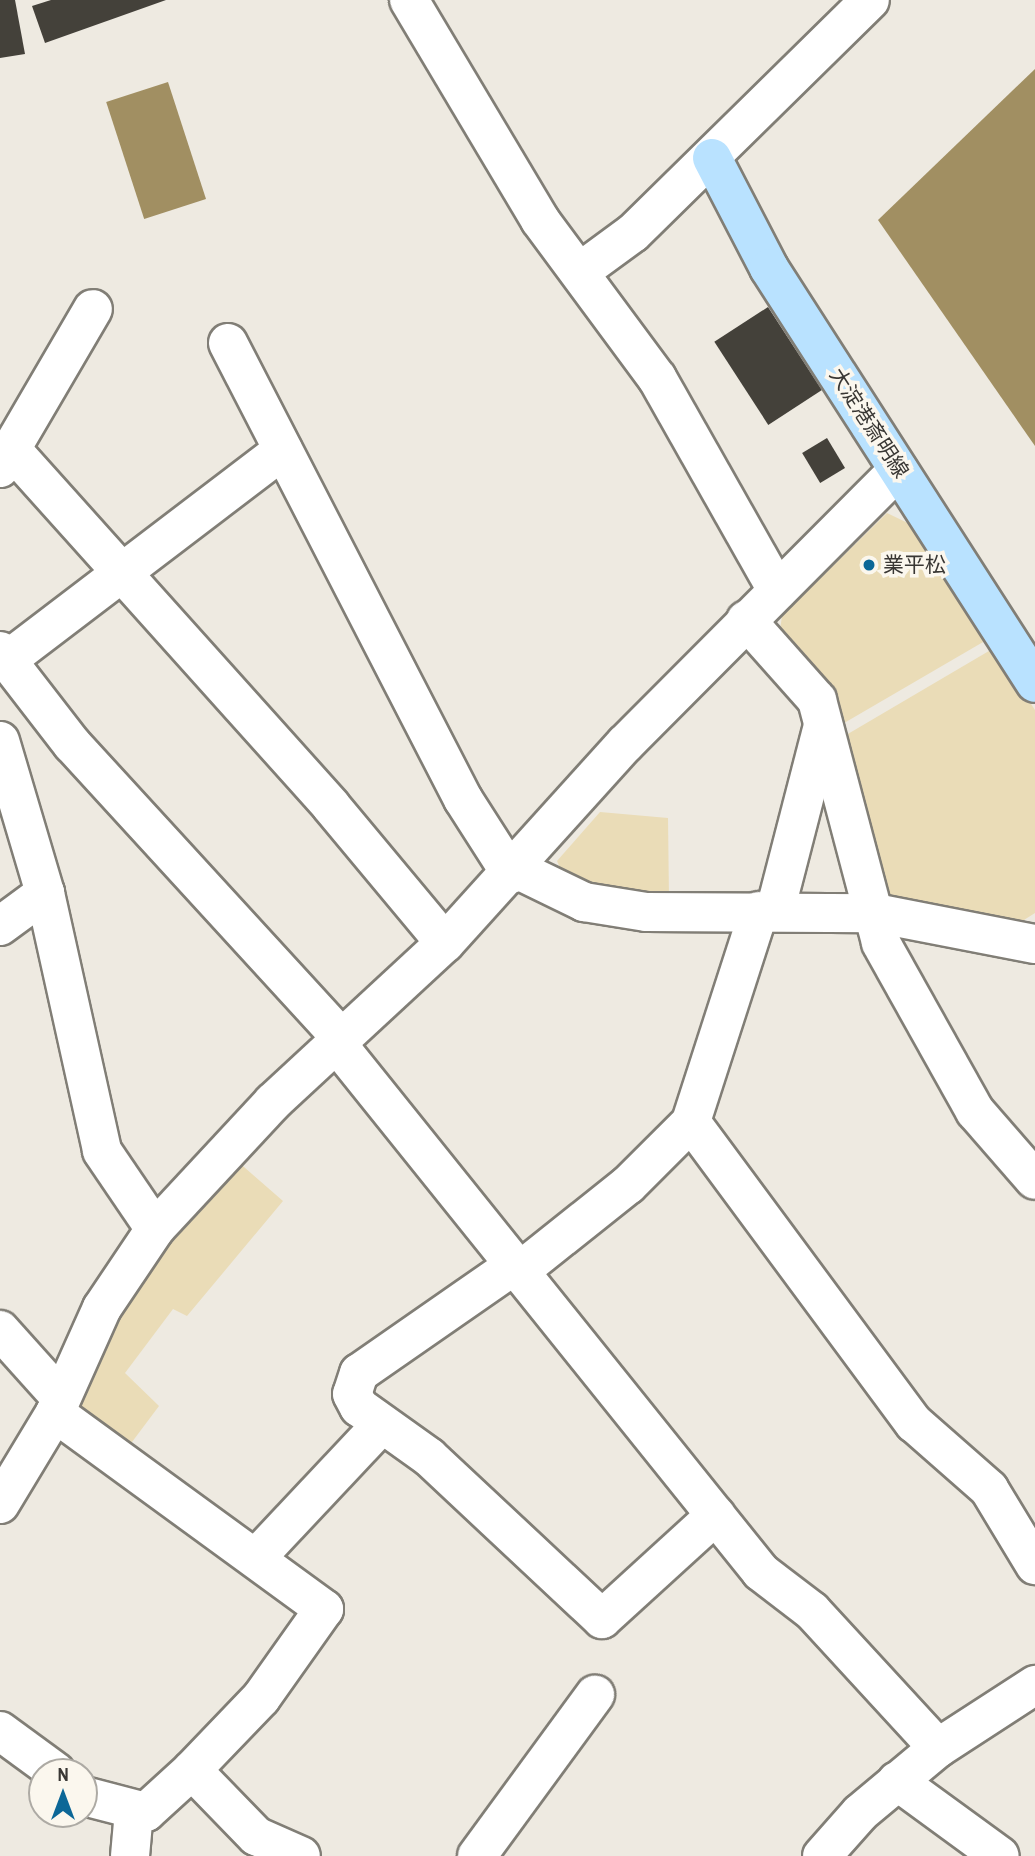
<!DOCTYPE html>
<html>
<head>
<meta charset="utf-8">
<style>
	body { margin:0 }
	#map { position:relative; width:1035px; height:1856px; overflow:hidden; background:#eeeae1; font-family:"Archivo Narrow","Noto Sans JP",sans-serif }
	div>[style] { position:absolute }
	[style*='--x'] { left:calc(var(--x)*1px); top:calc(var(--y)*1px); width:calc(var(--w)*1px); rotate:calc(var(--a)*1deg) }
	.green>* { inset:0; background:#eadcb7 }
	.water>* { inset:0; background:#a18f62; transform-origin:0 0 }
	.building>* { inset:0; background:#44413a; transform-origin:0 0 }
	.roads { filter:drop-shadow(2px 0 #817e76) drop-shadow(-2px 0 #817e76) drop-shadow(0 2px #817e76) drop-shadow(0 -2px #817e76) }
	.minor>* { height:38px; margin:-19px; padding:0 19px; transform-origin:19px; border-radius:19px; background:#fff }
	.major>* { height:38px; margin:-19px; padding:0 19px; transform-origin:19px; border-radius:19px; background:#b9e2ff }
	.dots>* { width:19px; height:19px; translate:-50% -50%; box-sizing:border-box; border:4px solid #fbf7ee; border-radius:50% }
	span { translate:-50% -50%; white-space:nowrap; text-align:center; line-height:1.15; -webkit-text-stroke:7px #fbf7ee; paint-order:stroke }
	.street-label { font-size:21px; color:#393734 }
	.poi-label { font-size:21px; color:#393734 }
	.left { translate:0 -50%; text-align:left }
	.north { position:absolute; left:28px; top:1758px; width:70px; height:70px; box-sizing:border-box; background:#fbf7ee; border:2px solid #adaaa4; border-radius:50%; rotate:0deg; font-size:19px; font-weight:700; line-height:28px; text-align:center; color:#393734 }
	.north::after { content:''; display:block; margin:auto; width:24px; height:32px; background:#0c6797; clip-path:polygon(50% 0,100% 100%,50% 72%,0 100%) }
</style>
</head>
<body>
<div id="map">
	<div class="green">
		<i style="clip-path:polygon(887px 513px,916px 527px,990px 638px,839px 726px,778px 644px,782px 616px)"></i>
		<i style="clip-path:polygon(994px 648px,1035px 710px,1035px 913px,1016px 925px,882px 895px,841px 738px)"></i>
		<i style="clip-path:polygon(600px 812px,668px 818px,669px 899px,594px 891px,562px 872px,557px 861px)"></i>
		<i style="clip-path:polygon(236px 1160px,283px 1201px,187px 1316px,173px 1309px,125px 1373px,159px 1406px,123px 1454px,75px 1416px,129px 1291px)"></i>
	</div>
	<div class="water">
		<i style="clip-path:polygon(1035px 69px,1035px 446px,878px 220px)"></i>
		<i style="left:168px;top:82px;width:123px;height:65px;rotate:72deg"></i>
	</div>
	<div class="building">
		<i style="clip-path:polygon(0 0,15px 0,25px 54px,0 58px)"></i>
		<i style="clip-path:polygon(51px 0,166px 0,45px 43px,32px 6px)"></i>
		<i style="left:768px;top:307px;width:99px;height:64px;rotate:57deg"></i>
		<i style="left:827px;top:438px;width:35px;height:29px;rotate:59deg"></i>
	</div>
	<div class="roads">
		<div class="minor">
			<i style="--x:409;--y:0;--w:256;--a:59.2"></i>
			<i style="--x:540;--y:220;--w:197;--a:53.5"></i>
			<i style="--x:657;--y:378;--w:244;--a:60.5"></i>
			<i style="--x:581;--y:271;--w:64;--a:-36.2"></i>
			<i style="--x:633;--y:233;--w:332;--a:-44.5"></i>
			<i style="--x:228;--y:343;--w:513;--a:62.74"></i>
			<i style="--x:463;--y:799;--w:89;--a:57.4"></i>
			<i style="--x:11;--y:449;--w:479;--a:48.1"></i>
			<i style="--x:331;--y:806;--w:178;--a:50.2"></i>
			<i style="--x:0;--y:468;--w:184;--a:-59.7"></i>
			<i style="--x:746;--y:620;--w:107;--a:48.4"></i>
			<i style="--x:817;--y:700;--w:251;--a:75.2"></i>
			<i style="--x:881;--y:943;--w:193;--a:60.8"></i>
			<i style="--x:975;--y:1111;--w:91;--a:49"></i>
			<i style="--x:0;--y:651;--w:118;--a:52.3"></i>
			<i style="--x:72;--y:744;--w:388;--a:47.5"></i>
			<i style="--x:334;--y:1030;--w:26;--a:65"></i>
			<i style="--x:345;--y:1054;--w:664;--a:51.23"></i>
			<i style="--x:761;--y:1572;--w:64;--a:37.4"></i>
			<i style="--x:812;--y:1611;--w:186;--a:47.4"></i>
			<i style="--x:6;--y:661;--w:348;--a:-37.3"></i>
			<i style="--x:0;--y:741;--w:159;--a:73.5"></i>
			<i style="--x:45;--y:893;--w:264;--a:77.5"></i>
			<i style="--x:102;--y:1151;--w:94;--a:55.8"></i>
			<i style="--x:516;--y:869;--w:76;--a:25.9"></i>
			<i style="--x:584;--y:902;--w:63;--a:9.2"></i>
			<i style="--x:646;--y:912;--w:229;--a:0.3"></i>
			<i style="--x:875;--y:913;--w:163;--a:11"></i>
			<i style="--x:759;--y:911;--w:222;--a:107.9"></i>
			<i style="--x:691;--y:1122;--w:375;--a:53.5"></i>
			<i style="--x:914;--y:1423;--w:100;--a:41.3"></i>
			<i style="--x:989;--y:1489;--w:89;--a:58.8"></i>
			<i style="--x:775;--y:911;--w:191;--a:-75.5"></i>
			<i style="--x:0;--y:926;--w:56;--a:-36.3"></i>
			<i style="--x:516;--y:1264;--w:191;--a:145.2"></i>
			<i style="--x:359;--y:1373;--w:22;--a:108"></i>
			<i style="--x:352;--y:1394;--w:15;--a:62"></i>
			<i style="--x:359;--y:1407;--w:86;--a:35.5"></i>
			<i style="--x:429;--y:1457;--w:237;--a:43.1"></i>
			<i style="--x:602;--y:1619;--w:154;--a:-42.4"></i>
			<i style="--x:521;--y:1270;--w:137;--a:-38.5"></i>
			<i style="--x:628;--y:1185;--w:89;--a:-45"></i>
			<i style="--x:0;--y:1330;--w:91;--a:48.1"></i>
			<i style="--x:55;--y:1413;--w:333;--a:36.1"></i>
			<i style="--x:324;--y:1609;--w:109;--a:125.3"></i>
			<i style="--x:261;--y:1698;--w:100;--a:133.8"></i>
			<i style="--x:0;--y:1504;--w:106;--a:-58.9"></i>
			<i style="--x:55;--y:1413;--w:115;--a:-65.9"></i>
			<i style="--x:102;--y:1308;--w:95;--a:-56.1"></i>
			<i style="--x:155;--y:1229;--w:173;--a:-47.1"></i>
			<i style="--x:273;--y:1102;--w:234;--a:-42.8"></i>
			<i style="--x:445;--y:943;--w:268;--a:-47.9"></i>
			<i style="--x:625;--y:744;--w:387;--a:-45.1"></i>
			<i style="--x:256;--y:1558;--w:181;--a:-46.8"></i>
			<i style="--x:0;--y:1731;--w:69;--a:36.2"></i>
			<i style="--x:897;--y:1781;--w:127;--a:36.1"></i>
			<i style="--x:84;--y:1796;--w:64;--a:14.5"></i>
			<i style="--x:146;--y:1812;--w:62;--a:-42.4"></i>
			<i style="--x:192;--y:1770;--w:92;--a:45.9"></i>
			<i style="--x:256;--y:1836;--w:49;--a:24"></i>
			<i style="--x:130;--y:1856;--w:45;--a:-84.9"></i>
			<i style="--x:477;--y:1856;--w:200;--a:-53.8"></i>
			<i style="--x:822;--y:1856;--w:57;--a:-48.5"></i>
			<i style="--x:860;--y:1813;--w:102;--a:-39.8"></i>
			<i style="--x:938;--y:1748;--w:116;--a:-33"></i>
		</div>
		<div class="major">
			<i style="--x:712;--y:158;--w:124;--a:62.6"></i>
			<i style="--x:769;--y:268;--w:493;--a:57.3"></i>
		</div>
	</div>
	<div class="dots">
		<i style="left:869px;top:565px;background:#0c6797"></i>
	</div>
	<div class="street-label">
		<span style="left:869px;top:423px;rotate:57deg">大淀港斎明線</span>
	</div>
	<div class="poi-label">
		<span class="left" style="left:883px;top:565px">業平松</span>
	</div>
	<div class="north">N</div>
</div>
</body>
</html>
